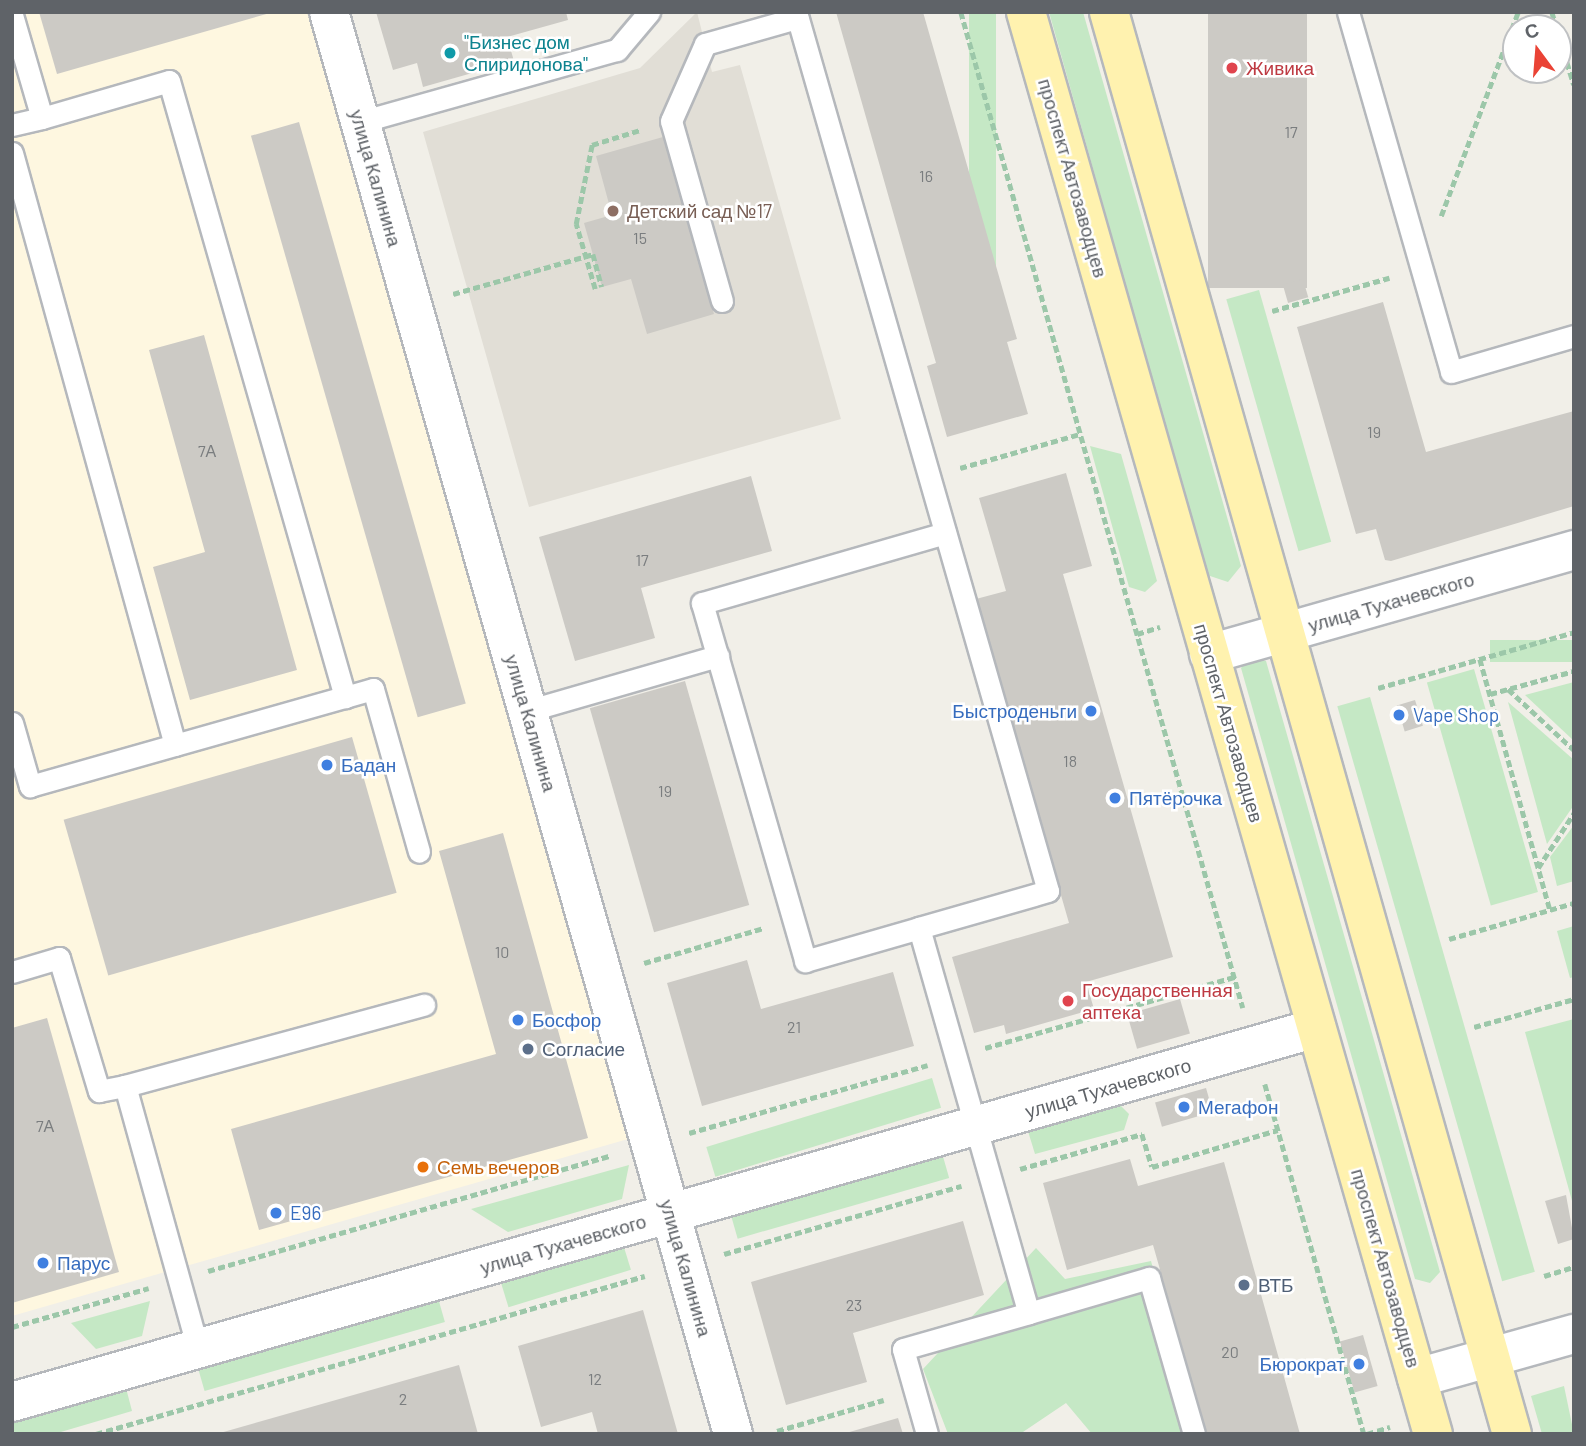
<!DOCTYPE html>
<html>
<head>
<meta charset="utf-8">
<style>
	body { margin:0 }
	#map { position:relative; width:1586px; height:1446px; overflow:hidden; background:#f1efe8; font-family:Barlow,sans-serif }
	div>[style] { position:absolute }
	[style*='--x'] { left:calc(var(--x)*1px); top:calc(var(--y)*1px); width:calc(var(--w)*1px); rotate:calc(var(--a)*1deg) }
	.commercial>* { inset:0; background:#fef7e0 }
	.education>* { inset:0; background:#e1ded6 }
	.green>* { inset:0; background:#c5e8c5; transform-origin:0 0 }
	.building>* { inset:0; background:#cccac5; transform-origin:0 0 }
	.path>* { height:4.5px; margin-top:-2.25px; transform-origin:0; background:repeating-linear-gradient(90deg,#9cc7a9 0 7px,transparent 0 10.5px) }
	.roads { filter:drop-shadow(2px 0 #b5b8bc) drop-shadow(-2px 0 #b5b8bc) drop-shadow(0 2px #b5b8bc) drop-shadow(0 -2px #b5b8bc) }
	.service>* { height:21px; margin:-10.5px; padding:0 10.5px; transform-origin:10.5px; border-radius:10.5px; background:#fff }
	.minor>* { height:38px; margin:-19px; padding:0 19px; transform-origin:19px; border-radius:19px; background:#fff }
	.primary>* { height:38px; margin:-19px; padding:0 19px; transform-origin:19px; border-radius:19px; background:#fff2af }
	.dots>* { width:19px; height:19px; translate:-50% -50%; box-sizing:border-box; border:4px solid #fff; border-radius:50% }
	span { translate:-50% -50%; white-space:nowrap; text-align:center; line-height:1.15; -webkit-text-stroke:5px #fff; paint-order:stroke }
	.number-label { font-size:16px; color:#7a7d7f }
	.number-label span { -webkit-text-stroke-width:0 }
	.culture-label { font-size:19px; color:#0d838f }
	.left { translate:0 -50%; text-align:left }
	.health-label { font-size:19px; color:#be3a42 }
	.street-label { font-size:19px; color:#5f6368 }
	.education-label { font-size:19px; color:#785e54 }
	.shop-label { font-size:19px; color:#366cbe }
	.right { translate:-100% -50%; text-align:right }
	.service-label { font-size:19px; color:#4e5e75 }
	.food-label { font-size:19px; color:#c56008 }
	.frame { position:absolute; inset:0; border:14px solid #5f6368; pointer-events:none }
	.north { position:absolute; left:1502px; top:14px; width:70px; height:70px; box-sizing:border-box; background:#fff; border:2px solid #bfc1c3; border-radius:50%; rotate:344deg; font-size:19px; font-weight:700; line-height:28px; text-align:center; color:#5f6368 }
	.north::after { content:''; display:block; margin:auto; width:24px; height:32px; background:#ea4335; clip-path:polygon(50% 0,100% 100%,50% 72%,0 100%) }
</style>
</head>
<body>
<div id="map">
	<div class="commercial">
		<i style="clip-path:polygon(12px 12px,315px 12px,635px 1137px,12px 1316px)"></i>
	</div>
	<div class="education">
		<i style="clip-path:polygon(697px 12px,712px 72px,740px 65px,841px 419px,529px 507px,423px 132px,640px 68px)"></i>
	</div>
	<div class="green">
		<i style="left:969px;top:12px;width:27px;height:381px"></i>
		<i style="clip-path:polygon(1049px 12px,1083px 12px,1241px 566px,1228px 582px,1207px 575px)"></i>
		<i style="left:1259px;top:290px;width:262px;height:34px;rotate:74deg"></i>
		<i style="clip-path:polygon(1090px 446px,1121px 454px,1157px 581px,1145px 592px,1129px 587px)"></i>
		<i style="left:1574px;top:640px;width:22px;height:84px;rotate:90deg"></i>
		<i style="clip-path:polygon(1251px 657px,1266px 661px,1440px 1272px,1430px 1283px,1415px 1279px,1241px 668px)"></i>
		<i style="left:1474px;top:669px;width:232px;height:49px;rotate:74deg"></i>
		<i style="clip-path:polygon(1574px 682px,1574px 741px,1525px 695px)"></i>
		<i style="left:1370px;top:697px;width:598px;height:34px;rotate:74deg"></i>
		<i style="clip-path:polygon(1508px 702px,1574px 760px,1574px 805px,1547px 844px)"></i>
		<i style="clip-path:polygon(1574px 825px,1574px 881px,1557px 886px,1550px 857px)"></i>
		<i style="clip-path:polygon(1574px 926px,1574px 977px,1570px 978px,1557px 931px)"></i>
		<i style="clip-path:polygon(1574px 1019px,1574px 1208px,1525px 1032px)"></i>
		<i style="left:932px;top:1078px;width:31px;height:236px;rotate:73deg"></i>
		<i style="clip-path:polygon(1118px 1103px,1129px 1114px,1124px 1130px,1035px 1154px,1027px 1128px)"></i>
		<i style="left:942px;top:1153px;width:26px;height:220px;rotate:74deg"></i>
		<i style="clip-path:polygon(629px 1165px,622px 1199px,508px 1232px,471px 1209px)"></i>
		<i style="left:623px;top:1244px;width:27px;height:128px;rotate:73deg"></i>
		<i style="clip-path:polygon(1036px 1248px,1065px 1279px,1151px 1261px,1199px 1434px,1092px 1434px,1066px 1403px,1020px 1434px,948px 1434px,923px 1369px)"></i>
		<i style="left:438px;top:1298px;width:25px;height:250px;rotate:74deg"></i>
		<i style="clip-path:polygon(150px 1301px,142px 1336px,96px 1349px,71px 1323px)"></i>
		<i style="clip-path:polygon(1564px 1386px,1574px 1434px,1542px 1434px,1531px 1396px)"></i>
		<i style="clip-path:polygon(126px 1388px,132px 1411px,54px 1434px,12px 1434px,12px 1420px)"></i>
	</div>
	<div class="building">
		<i style="clip-path:polygon(39px 12px,270px 12px,270px 13px,57px 74px)"></i>
		<i style="clip-path:polygon(376px 12px,566px 12px,568px 20px,507px 37px,514px 61px,423px 87px,417px 63px,393px 70px)"></i>
		<i style="clip-path:polygon(836px 12px,923px 12px,1017px 339px,1007px 342px,1028px 414px,947px 437px,927px 366px,936px 363px)"></i>
		<i style="left:1208px;top:12px;width:99px;height:276px"></i>
		<i style="left:299px;top:122px;width:605px;height:50px;rotate:74deg"></i>
		<i style="clip-path:polygon(663px 137px,714px 314px,647px 334px,631px 279px,602px 287px,584px 223px,612px 215px,596px 156px)"></i>
		<i style="left:1303px;top:279px;width:19px;height:21px;rotate:74deg"></i>
		<i style="clip-path:polygon(1383px 302px,1426px 452px,1574px 411px,1574px 506px,1391px 561px,1385px 560px,1376px 529px,1356px 534px,1297px 327px)"></i>
		<i style="clip-path:polygon(204px 335px,297px 670px,190px 700px,153px 567px,205px 552px,149px 350px)"></i>
		<i style="clip-path:polygon(1066px 473px,1092px 566px,1063px 574px,1173px 957px,1086px 982px,1094px 1009px,1006px 1034px,1004px 1025px,974px 1033px,952px 957px,1069px 923px,976px 599px,1006px 591px,979px 498px)"></i>
		<i style="clip-path:polygon(751px 476px,772px 551px,641px 588px,655px 638px,575px 661px,539px 537px)"></i>
		<i style="left:685px;top:681px;width:233px;height:99px;rotate:74deg"></i>
		<i style="left:1415px;top:700px;width:27px;height:19px;rotate:73deg"></i>
		<i style="left:352px;top:737px;width:162px;height:300px;rotate:74deg"></i>
		<i style="clip-path:polygon(503px 833px,588px 1138px,259px 1230px,231px 1129px,496px 1054px,439px 851px)"></i>
		<i style="clip-path:polygon(747px 960px,761px 1009px,893px 972px,914px 1046px,702px 1106px,667px 983px)"></i>
		<i style="left:1180px;top:999px;width:36px;height:55px;rotate:74deg"></i>
		<i style="clip-path:polygon(47px 1018px,119px 1272px,12px 1303px,12px 1028px)"></i>
		<i style="left:1206px;top:1088px;width:25px;height:53px;rotate:74deg"></i>
		<i style="clip-path:polygon(1130px 1159px,1138px 1186px,1224px 1162px,1300px 1434px,1207px 1434px,1153px 1245px,1067px 1270px,1043px 1183px)"></i>
		<i style="clip-path:polygon(1566px 1195px,1574px 1239px,1558px 1244px,1545px 1201px)"></i>
		<i style="clip-path:polygon(963px 1221px,984px 1295px,853px 1333px,867px 1382px,786px 1405px,751px 1282px)"></i>
		<i style="clip-path:polygon(643px 1310px,678px 1434px,598px 1434px,592px 1412px,541px 1427px,518px 1346px)"></i>
		<i style="left:1363px;top:1335px;width:53px;height:24px;rotate:74deg"></i>
		<i style="clip-path:polygon(459px 1365px,478px 1434px,220px 1434px,220px 1433px)"></i>
		<i style="clip-path:polygon(898px 1418px,903px 1434px,846px 1434px,846px 1433px)"></i>
	</div>
	<div class="path">
		<i style="--x:961;--y:12;--w:1035;--a:74.19"></i>
		<i style="--x:1552;--y:12;--w:17;--a:73"></i>
		<i style="--x:1558;--y:32;--w:55;--a:73.2"></i>
		<i style="--x:1441;--y:216;--w:218;--a:-69.3"></i>
		<i style="--x:595;--y:289;--w:68;--a:-106.3"></i>
		<i style="--x:576;--y:224;--w:81;--a:-78.6"></i>
		<i style="--x:592;--y:145;--w:50;--a:-17.4"></i>
		<i style="--x:453;--y:294;--w:146;--a:-15.9"></i>
		<i style="--x:593;--y:254;--w:34;--a:75"></i>
		<i style="--x:1272;--y:311;--w:122;--a:-15.8"></i>
		<i style="--x:960;--y:468;--w:125;--a:-15.8"></i>
		<i style="--x:1137;--y:634;--w:24;--a:-17"></i>
		<i style="--x:1480;--y:659;--w:261;--a:74.4"></i>
		<i style="--x:1378;--y:688;--w:204;--a:-15.9"></i>
		<i style="--x:1508;--y:689;--w:90;--a:42.7"></i>
		<i style="--x:1490;--y:694;--w:87;--a:-15.3"></i>
		<i style="--x:1538;--y:868;--w:66;--a:-56.8"></i>
		<i style="--x:1449;--y:939;--w:130;--a:-16.1"></i>
		<i style="--x:644;--y:963;--w:125;--a:-16.3"></i>
		<i style="--x:1474;--y:1027;--w:104;--a:-15.6"></i>
		<i style="--x:985;--y:1048;--w:260;--a:-15.9"></i>
		<i style="--x:1265;--y:1084;--w:364;--a:74.2"></i>
		<i style="--x:689;--y:1133;--w:248;--a:-15.9"></i>
		<i style="--x:1020;--y:1169;--w:127;--a:-16"></i>
		<i style="--x:1142;--y:1134;--w:34;--a:73"></i>
		<i style="--x:1152;--y:1167;--w:131;--a:-16.4"></i>
		<i style="--x:724;--y:1254;--w:247;--a:-16"></i>
		<i style="--x:208;--y:1271;--w:418;--a:-16"></i>
		<i style="--x:1544;--y:1276;--w:31;--a:-17"></i>
		<i style="--x:12;--y:1327;--w:142;--a:-15.9"></i>
		<i style="--x:777;--y:1431;--w:111;--a:-16.2"></i>
		<i style="--x:96;--y:1434;--w:571;--a:-16.06"></i>
		<i style="--x:1367;--y:1434;--w:24;--a:-17"></i>
	</div>
	<div class="roads">
		<div class="service">
			<i style="--x:796;--y:12;--w:914;--a:74"></i>
			<i style="--x:1048;--y:891;--w:134;--a:164"></i>
			<i style="--x:1348;--y:12;--w:374;--a:74"></i>
			<i style="--x:1451;--y:372;--w:128;--a:-16.3"></i>
			<i style="--x:12;--y:15;--w:107;--a:73.8"></i>
			<i style="--x:42;--y:118;--w:31;--a:167"></i>
			<i style="--x:42;--y:118;--w:132;--a:-16.2"></i>
			<i style="--x:169;--y:81;--w:641;--a:74.05"></i>
			<i style="--x:345;--y:697;--w:29;--a:-16"></i>
			<i style="--x:373;--y:689;--w:169;--a:74.2"></i>
			<i style="--x:360;--y:122;--w:267;--a:-15.7"></i>
			<i style="--x:617;--y:50;--w:50;--a:-49.9"></i>
			<i style="--x:12;--y:153;--w:614;--a:74.61"></i>
			<i style="--x:722;--y:301;--w:187;--a:-105.8"></i>
			<i style="--x:671;--y:121;--w:84;--a:-66.2"></i>
			<i style="--x:705;--y:44;--w:96;--a:-15.8"></i>
			<i style="--x:945;--y:533;--w:253;--a:163.9"></i>
			<i style="--x:702;--y:603;--w:373;--a:73.9"></i>
			<i style="--x:805;--y:961;--w:119;--a:-16.1"></i>
			<i style="--x:919;--y:928;--w:400;--a:74.1"></i>
			<i style="--x:1029;--y:1313;--w:125;--a:-16.3"></i>
			<i style="--x:1149;--y:1278;--w:162;--a:73.9"></i>
			<i style="--x:527;--y:711;--w:199;--a:-16.1"></i>
			<i style="--x:12;--y:723;--w:66;--a:74.1"></i>
			<i style="--x:30;--y:786;--w:327;--a:-15.8"></i>
			<i style="--x:12;--y:972;--w:49;--a:-16.6"></i>
			<i style="--x:59;--y:958;--w:139;--a:73.3"></i>
			<i style="--x:99;--y:1091;--w:26;--a:-11"></i>
			<i style="--x:198;--y:1349;--w:273;--a:-105.5"></i>
			<i style="--x:125;--y:1086;--w:310;--a:-15.2"></i>
			<i style="--x:927;--y:1434;--w:88;--a:-105.8"></i>
			<i style="--x:903;--y:1349;--w:131;--a:-15.9"></i>
		</div>
		<div class="minor">
			<i style="--x:329;--y:12;--w:1478;--a:74.14"></i>
			<i style="--x:1209;--y:654;--w:380;--a:-15.9"></i>
			<i style="--x:1417;--y:1378;--w:163;--a:-15.7"></i>
			<i style="--x:12;--y:1402;--w:1357;--a:-16"></i>
		</div>
		<div class="primary">
			<i style="--x:1026;--y:12;--w:1479;--a:74.03"></i>
			<i style="--x:1109;--y:12;--w:1478;--a:74.18"></i>
		</div>
	</div>
	<div class="dots">
		<i style="left:450px;top:53px;background:#0f9aa8"></i>
		<i style="left:1232px;top:68px;background:#e0444e"></i>
		<i style="left:613px;top:211px;background:#8d6e63"></i>
		<i style="left:1091px;top:711px;background:#3f7fe0"></i>
		<i style="left:1399px;top:715px;background:#3f7fe0"></i>
		<i style="left:327px;top:765px;background:#3f7fe0"></i>
		<i style="left:1115px;top:798px;background:#3f7fe0"></i>
		<i style="left:1068px;top:1001px;background:#e0444e"></i>
		<i style="left:518px;top:1020px;background:#3f7fe0"></i>
		<i style="left:528px;top:1049px;background:#5c6f8a"></i>
		<i style="left:1184px;top:1107px;background:#3f7fe0"></i>
		<i style="left:423px;top:1167px;background:#e8710a"></i>
		<i style="left:276px;top:1213px;background:#3f7fe0"></i>
		<i style="left:43px;top:1263px;background:#3f7fe0"></i>
		<i style="left:1244px;top:1285px;background:#5c6f8a"></i>
		<i style="left:1359px;top:1364px;background:#3f7fe0"></i>
	</div>
	<div class="number-label">
		<span style="left:1291px;top:132px">17</span>
		<span style="left:926px;top:176px">16</span>
		<span style="left:640px;top:238px">15</span>
		<span style="left:1374px;top:432px">19</span>
		<span style="left:207px;top:451px">7А</span>
		<span style="left:642px;top:560px">17</span>
		<span style="left:1070px;top:761px">18</span>
		<span style="left:665px;top:791px">19</span>
		<span style="left:502px;top:952px">10</span>
		<span style="left:794px;top:1027px">21</span>
		<span style="left:45px;top:1126px">7А</span>
		<span style="left:854px;top:1305px">23</span>
		<span style="left:1230px;top:1352px">20</span>
		<span style="left:595px;top:1379px">12</span>
		<span style="left:403px;top:1399px">2</span>
	</div>
	<div class="culture-label">
		<span class="left" style="left:464px;top:53px">"Бизнес дом<br>Спиридонова"</span>
	</div>
	<div class="health-label">
		<span class="left" style="left:1246px;top:68px">Живика</span>
		<span class="left" style="left:1082px;top:1001px">Государственная<br>аптека</span>
	</div>
	<div class="street-label">
		<span style="left:376px;top:178px;rotate:74deg">улица Калинина</span>
		<span style="left:1073px;top:178px;rotate:74deg">проспект Автозаводцев</span>
		<span style="left:1391px;top:602px;rotate:-16deg">улица Тухачевского</span>
		<span style="left:531px;top:723px;rotate:74deg">улица Калинина</span>
		<span style="left:1229px;top:723px;rotate:74deg">проспект Автозаводцев</span>
		<span style="left:1108px;top:1088px;rotate:-16deg">улица Тухачевского</span>
		<span style="left:563px;top:1244px;rotate:-16deg">улица Тухачевского</span>
		<span style="left:686px;top:1268px;rotate:74deg">улица Калинина</span>
		<span style="left:1386px;top:1268px;rotate:74deg">проспект Автозаводцев</span>
	</div>
	<div class="education-label">
		<span class="left" style="left:627px;top:211px">Детский сад №17</span>
	</div>
	<div class="shop-label">
		<span class="right" style="left:1077px;top:711px">Быстроденьги</span>
		<span class="left" style="left:1413px;top:715px">Vape Shop</span>
		<span class="left" style="left:341px;top:765px">Бадан</span>
		<span class="left" style="left:1129px;top:798px">Пятёрочка</span>
		<span class="left" style="left:532px;top:1020px">Босфор</span>
		<span class="left" style="left:1198px;top:1107px">Мегафон</span>
		<span class="left" style="left:290px;top:1213px">E96</span>
		<span class="left" style="left:57px;top:1263px">Парус</span>
		<span class="right" style="left:1345px;top:1364px">Бюрократ</span>
	</div>
	<div class="service-label">
		<span class="left" style="left:542px;top:1049px">Согласие</span>
		<span class="left" style="left:1258px;top:1285px">ВТБ</span>
	</div>
	<div class="food-label">
		<span class="left" style="left:437px;top:1167px">Семь вечеров</span>
	</div>
	<div class="frame"></div>
	<div class="north">С</div>
</div>
</body>
</html>
